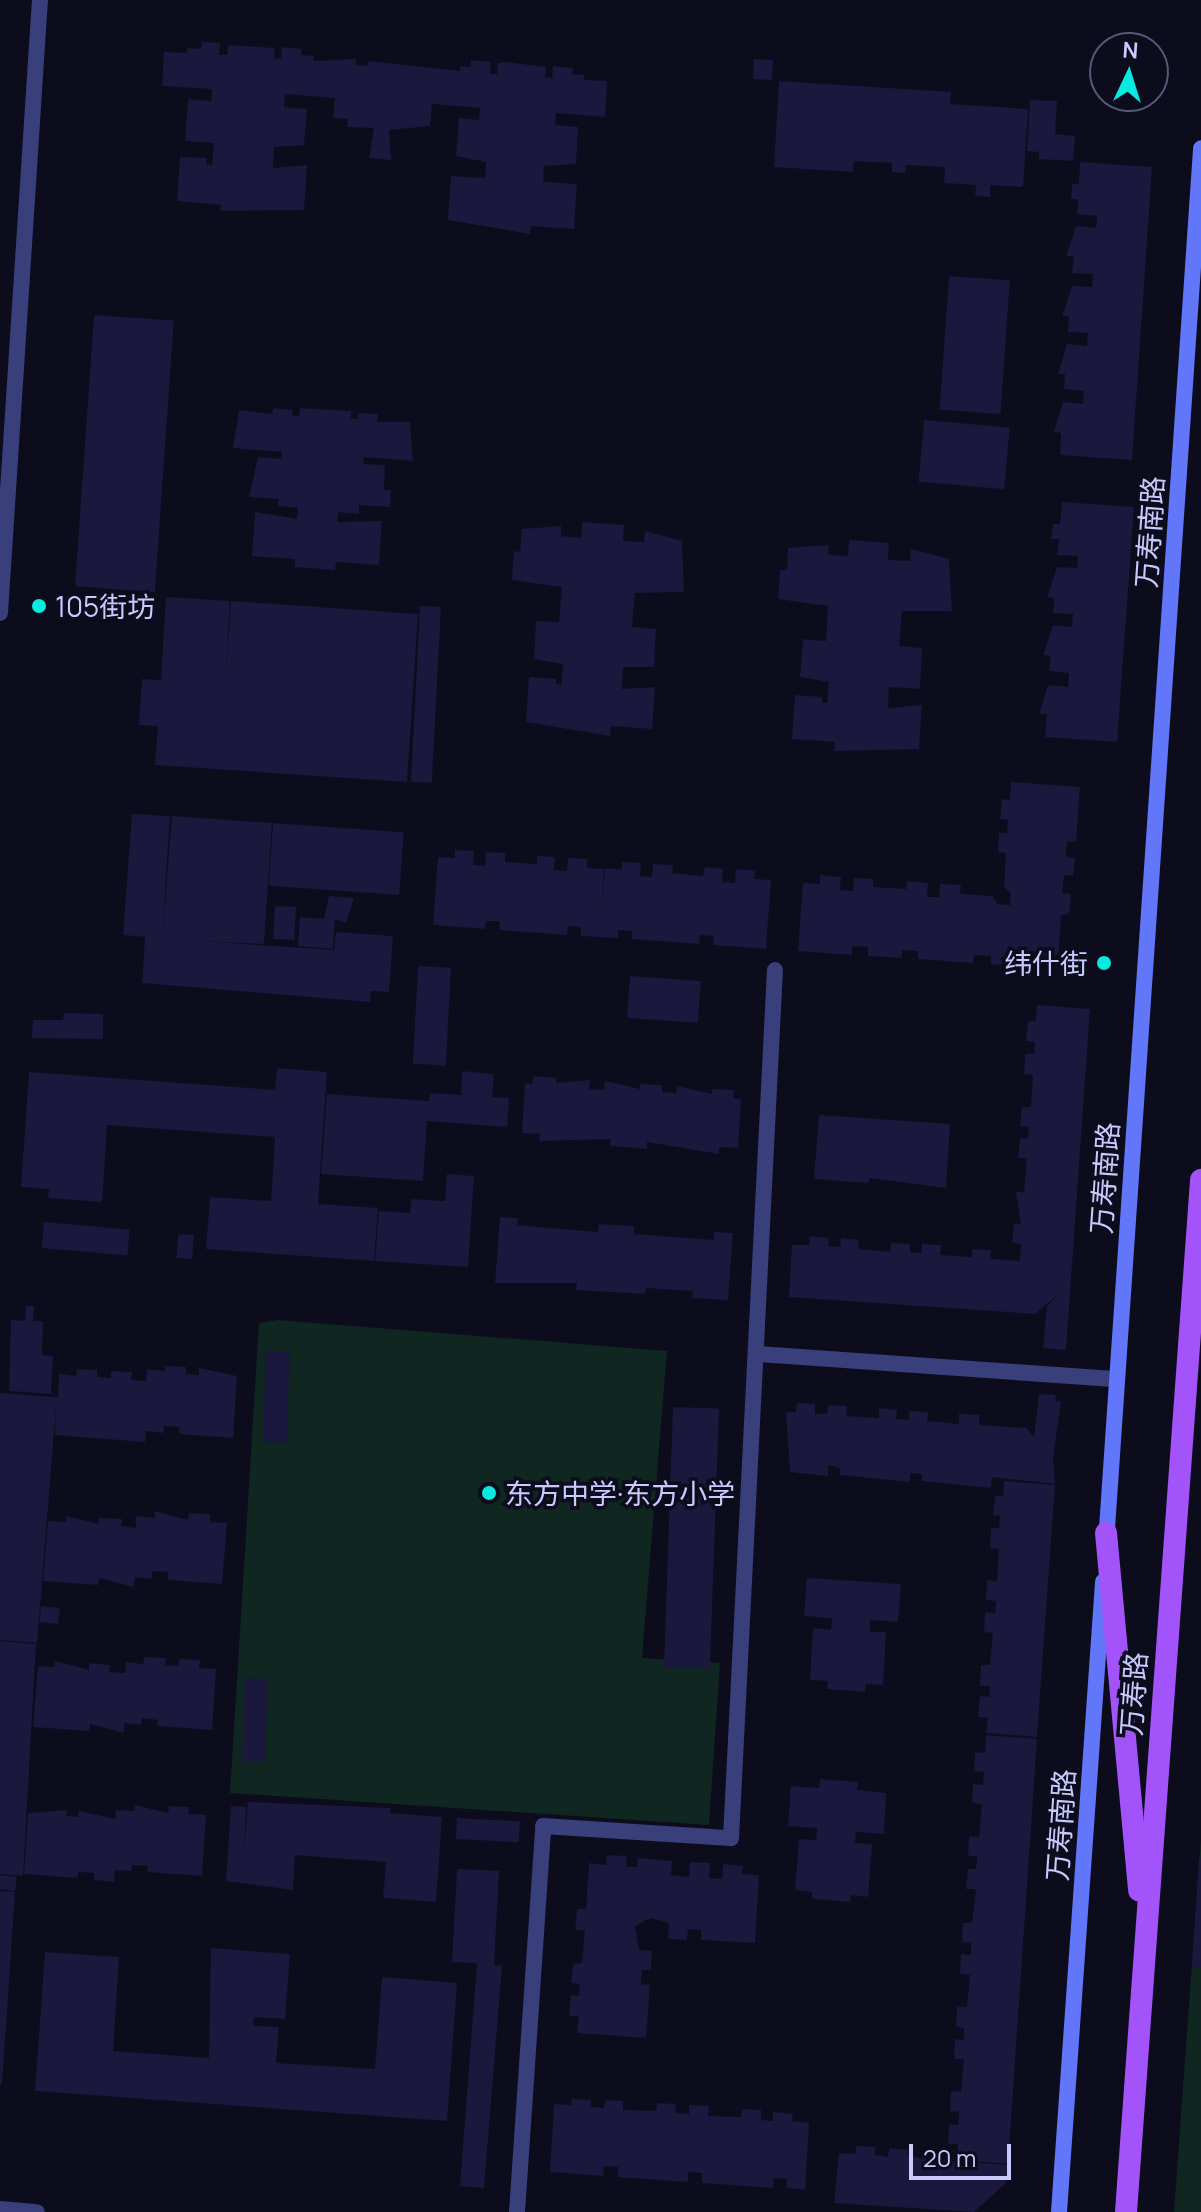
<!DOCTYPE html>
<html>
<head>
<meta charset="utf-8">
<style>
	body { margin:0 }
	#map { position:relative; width:1201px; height:2212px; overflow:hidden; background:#0c0c1c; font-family:Manrope,"Noto Sans SC",sans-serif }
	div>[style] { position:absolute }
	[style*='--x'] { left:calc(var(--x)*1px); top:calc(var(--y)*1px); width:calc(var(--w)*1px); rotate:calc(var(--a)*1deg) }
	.green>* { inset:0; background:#0f2621 }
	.building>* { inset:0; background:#1a183c; transform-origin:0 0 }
	.minor>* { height:16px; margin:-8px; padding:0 8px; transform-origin:8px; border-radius:8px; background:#383f7a }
	.tertiary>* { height:16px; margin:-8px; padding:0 8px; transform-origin:8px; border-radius:8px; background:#383f7a }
	.secondary>* { height:16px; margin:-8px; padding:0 8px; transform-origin:8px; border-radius:8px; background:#6276fa }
	.primary>* { height:22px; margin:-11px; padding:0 11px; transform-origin:11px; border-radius:11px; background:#a253fa }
	.dots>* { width:22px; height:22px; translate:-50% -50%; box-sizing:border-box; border:4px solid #0c0c1c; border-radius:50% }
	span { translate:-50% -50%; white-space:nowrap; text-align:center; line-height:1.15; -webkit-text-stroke:7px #0c0c1c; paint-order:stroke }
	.street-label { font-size:28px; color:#c8cafd }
	.poi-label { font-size:28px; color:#c8cafd }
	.left { translate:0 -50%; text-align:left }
	.right { translate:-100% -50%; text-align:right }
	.north { position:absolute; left:1089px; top:32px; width:80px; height:80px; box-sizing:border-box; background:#0c0c1c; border:2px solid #575876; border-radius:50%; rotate:4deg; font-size:22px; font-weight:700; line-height:32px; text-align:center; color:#c8cafd }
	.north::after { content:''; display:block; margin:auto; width:28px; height:36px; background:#07eadf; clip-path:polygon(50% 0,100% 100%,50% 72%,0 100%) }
	.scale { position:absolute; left:909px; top:2144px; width:102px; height:36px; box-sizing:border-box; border:4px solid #c8cafd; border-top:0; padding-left:10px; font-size:24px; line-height:28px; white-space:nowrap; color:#c8cafd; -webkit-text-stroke:6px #0c0c1c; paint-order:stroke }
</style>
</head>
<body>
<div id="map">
	<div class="green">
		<i style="clip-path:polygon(278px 1320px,667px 1351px,642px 1658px,720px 1663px,709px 1825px,230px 1793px,259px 1323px)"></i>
		<i style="clip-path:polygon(1201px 1839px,1201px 2212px,1174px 2212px)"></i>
	</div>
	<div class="building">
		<i style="clip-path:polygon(202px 42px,220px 43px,219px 55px,227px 55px,228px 45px,275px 48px,274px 58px,281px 59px,282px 47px,302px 49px,301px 55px,314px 56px,313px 61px,356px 59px,356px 65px,367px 66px,368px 61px,460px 71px,460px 66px,471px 67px,471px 60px,491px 62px,490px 74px,497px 74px,498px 63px,507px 62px,546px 67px,545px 77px,552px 78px,553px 66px,573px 68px,572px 74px,584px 75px,584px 80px,607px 81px,605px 117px,556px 113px,555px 125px,578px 127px,576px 164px,544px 166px,543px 182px,577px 184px,574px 229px,531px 226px,530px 234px,448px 220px,451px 176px,485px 178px,486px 162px,456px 156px,459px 118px,479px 120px,480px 108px,432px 104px,430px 126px,389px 130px,391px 160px,369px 158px,374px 128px,347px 127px,348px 119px,333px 118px,335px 98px,285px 94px,284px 107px,307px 109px,304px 145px,274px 147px,273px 168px,307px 165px,304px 210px,220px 211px,221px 205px,177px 201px,180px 157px,207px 158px,206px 164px,212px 165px,214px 143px,185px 141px,188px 99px,211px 101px,212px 89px,162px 86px,164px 52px,187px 53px,187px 48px,201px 49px)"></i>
		<i style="left:754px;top:59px;width:19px;height:20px;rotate:3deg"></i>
		<i style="clip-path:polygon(779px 81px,951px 92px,950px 104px,1028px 109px,1023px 187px,990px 185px,990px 197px,975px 196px,976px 185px,944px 183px,945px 167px,906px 165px,905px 173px,892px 172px,892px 163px,854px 161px,853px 172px,774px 167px)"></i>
		<i style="clip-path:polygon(1030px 100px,1057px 101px,1055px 134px,1075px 136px,1073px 161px,1039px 159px,1039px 152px,1027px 151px)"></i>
		<i style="clip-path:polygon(1080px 162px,1152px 167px,1132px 460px,1060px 455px,1061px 433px,1054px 432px,1063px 402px,1083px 404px,1084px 391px,1064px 389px,1065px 374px,1058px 374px,1067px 344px,1087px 346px,1088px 333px,1068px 332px,1069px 316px,1062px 316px,1072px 286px,1092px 287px,1093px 274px,1072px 273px,1074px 257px,1066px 256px,1076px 226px,1096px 228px,1097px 216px,1077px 214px,1078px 199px,1071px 199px,1072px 184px,1079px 184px)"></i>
		<i style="left:949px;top:276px;width:61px;height:134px;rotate:4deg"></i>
		<i style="left:94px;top:315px;width:80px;height:272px;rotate:4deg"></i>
		<i style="clip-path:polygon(273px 408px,293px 410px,292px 416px,299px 416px,300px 408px,351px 411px,351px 419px,358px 419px,358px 413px,378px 414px,377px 422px,410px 422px,413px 461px,364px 457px,363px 464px,385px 465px,384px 490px,391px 490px,390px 507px,359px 505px,359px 514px,338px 512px,337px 522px,382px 521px,379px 565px,336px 562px,335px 570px,295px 567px,295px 559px,252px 556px,255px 512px,297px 519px,298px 508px,278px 506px,279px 499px,249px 497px,258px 457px,281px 459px,282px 452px,233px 448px,239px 410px,272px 414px)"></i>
		<i style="left:924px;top:420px;width:86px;height:62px;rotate:5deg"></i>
		<i style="clip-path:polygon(1062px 502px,1134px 507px,1117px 742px,1045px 737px,1047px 714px,1039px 714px,1048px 685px,1068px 687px,1069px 673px,1049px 671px,1051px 656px,1043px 655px,1053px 625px,1072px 627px,1073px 614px,1053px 613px,1054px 598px,1047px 597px,1057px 567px,1077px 568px,1078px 556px,1057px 555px,1059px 539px,1051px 539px,1053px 524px,1060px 524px)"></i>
		<i style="clip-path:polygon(582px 522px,624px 525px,623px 541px,644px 542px,645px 531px,682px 541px,684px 592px,635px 593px,632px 627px,656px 629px,654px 667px,623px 667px,622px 689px,655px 687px,652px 729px,611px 726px,610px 736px,526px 722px,529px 677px,556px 679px,556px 684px,561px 685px,563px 664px,534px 659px,536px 621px,559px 622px,562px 587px,512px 580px,514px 551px,520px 552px,522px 529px,561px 526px,561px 536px,581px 538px)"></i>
		<i style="clip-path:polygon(849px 540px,889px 543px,888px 560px,910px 561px,911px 549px,949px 559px,952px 611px,902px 611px,899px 646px,922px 648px,920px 689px,889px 687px,888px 708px,922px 705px,919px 749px,834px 751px,835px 742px,792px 739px,795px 695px,822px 697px,822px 703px,827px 703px,829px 682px,800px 677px,803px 639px,826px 641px,828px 606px,778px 599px,780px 570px,787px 570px,788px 548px,829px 545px,828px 555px,848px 556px)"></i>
		<i style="clip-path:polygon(166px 597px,230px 601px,225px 688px,231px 601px,418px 614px,407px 782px,155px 765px,158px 726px,139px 725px,142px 679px,161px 680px)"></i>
		<i style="left:420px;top:606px;width:21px;height:176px;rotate:3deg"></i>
		<i style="clip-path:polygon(1011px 782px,1080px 787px,1076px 842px,1067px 841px,1066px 857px,1075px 858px,1073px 876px,1064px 875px,1062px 893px,1071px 894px,1069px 914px,1061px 915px,1058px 961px,1041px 959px,1040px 968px,1020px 966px,1021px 958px,1011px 957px,1011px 966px,991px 964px,991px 956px,974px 955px,973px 963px,918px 959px,918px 951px,902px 950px,902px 958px,868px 956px,868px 947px,852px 946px,852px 955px,798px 951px,803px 883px,820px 884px,820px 875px,841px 877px,840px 890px,853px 891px,854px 878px,873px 879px,873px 887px,906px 889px,907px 881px,928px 883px,927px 897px,939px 897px,940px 884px,961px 885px,960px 894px,993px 896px,997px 904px,1010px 905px,1011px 893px,1004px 887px,1006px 853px,998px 852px,999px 833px,1007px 833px,1008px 820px,1000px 819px,1002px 799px,1010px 800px)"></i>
		<i style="clip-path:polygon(132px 814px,170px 816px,162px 939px,172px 816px,272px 823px,264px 944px,198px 941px,334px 950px,336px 932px,393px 936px,389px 992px,371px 991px,370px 1002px,142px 983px,145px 937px,123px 935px)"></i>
		<i style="left:273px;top:823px;width:131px;height:63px;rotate:4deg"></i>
		<i style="clip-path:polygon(455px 850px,474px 851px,473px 865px,485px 866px,486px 852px,505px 853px,505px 862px,537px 864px,537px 856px,555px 857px,554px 870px,567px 871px,568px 858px,587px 859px,587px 868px,604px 869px,602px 909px,605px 868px,622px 870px,622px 862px,641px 863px,640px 876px,652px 877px,653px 864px,673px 865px,672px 873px,703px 876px,705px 867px,723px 869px,722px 882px,735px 883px,736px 869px,755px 871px,754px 879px,771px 880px,766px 949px,713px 945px,714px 936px,700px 935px,699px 944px,632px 939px,632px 931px,618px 930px,618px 938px,581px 936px,581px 927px,568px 926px,567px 935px,499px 930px,500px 921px,486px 921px,485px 929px,433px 925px,438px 857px,455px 858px)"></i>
		<i style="clip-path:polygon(329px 896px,354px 898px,346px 923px,335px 919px,333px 949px,298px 946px,300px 917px,324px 919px)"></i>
		<i style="left:275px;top:906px;width:21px;height:33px;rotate:3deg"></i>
		<i style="left:418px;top:966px;width:33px;height:98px;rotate:3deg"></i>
		<i style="left:630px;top:976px;width:71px;height:42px;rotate:4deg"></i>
		<i style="clip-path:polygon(1037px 1005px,1090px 1009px,1066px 1350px,1043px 1348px,1047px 1306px,1060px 1293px,1035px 1314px,789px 1297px,792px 1245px,809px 1245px,810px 1236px,829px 1238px,828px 1246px,840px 1247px,841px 1238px,859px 1240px,858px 1249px,890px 1252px,891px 1243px,910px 1244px,910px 1252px,922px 1253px,922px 1244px,941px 1245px,940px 1255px,972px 1257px,972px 1249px,991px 1250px,990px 1259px,1020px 1261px,1021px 1244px,1012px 1243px,1014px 1224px,1021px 1224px,1016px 1192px,1024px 1192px,1027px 1158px,1018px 1158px,1020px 1138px,1028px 1139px,1029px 1127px,1020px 1126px,1022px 1107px,1031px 1107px,1033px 1075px,1024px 1074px,1025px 1054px,1034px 1054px,1035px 1042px,1026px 1041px,1028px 1021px,1036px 1021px)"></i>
		<i style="clip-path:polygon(64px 1013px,103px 1014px,103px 1039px,32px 1038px,33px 1020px,63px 1020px)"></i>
		<i style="clip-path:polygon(277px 1068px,327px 1072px,318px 1204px,378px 1208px,374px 1261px,206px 1249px,210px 1197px,271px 1201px,275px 1137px,107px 1125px,102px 1202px,48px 1198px,49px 1189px,21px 1187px,29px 1072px,275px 1090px)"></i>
		<i style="clip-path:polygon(462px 1071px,494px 1074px,492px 1097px,509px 1098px,507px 1127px,427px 1121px,423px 1181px,321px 1174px,327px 1094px,429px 1101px,430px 1093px,461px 1095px)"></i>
		<i style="clip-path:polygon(533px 1076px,556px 1078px,556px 1083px,590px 1080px,589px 1089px,604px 1090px,605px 1081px,640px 1089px,640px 1084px,662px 1085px,662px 1092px,676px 1093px,677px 1086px,712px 1094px,712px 1089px,734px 1090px,733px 1098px,741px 1099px,738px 1148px,719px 1147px,719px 1154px,647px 1142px,647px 1149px,610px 1146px,611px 1139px,539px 1141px,540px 1134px,522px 1133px,525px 1083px,532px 1084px)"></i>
		<i style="clip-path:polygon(819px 1115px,950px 1124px,946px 1188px,869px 1178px,869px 1183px,814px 1179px)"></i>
		<i style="clip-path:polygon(447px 1174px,474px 1176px,468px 1267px,375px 1261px,379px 1211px,410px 1213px,411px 1199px,445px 1201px)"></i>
		<i style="clip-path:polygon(500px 1217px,518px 1218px,517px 1225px,598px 1232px,599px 1224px,634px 1226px,634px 1234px,714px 1240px,714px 1232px,733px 1233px,728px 1300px,692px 1298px,693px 1291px,646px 1288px,645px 1294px,576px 1290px,577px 1283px,495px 1283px)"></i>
		<i style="left:44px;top:1222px;width:86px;height:26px;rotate:5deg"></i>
		<i style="left:178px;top:1234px;width:16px;height:24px;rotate:4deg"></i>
		<i style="clip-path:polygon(26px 1306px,34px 1306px,33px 1321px,43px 1321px,42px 1355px,53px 1356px,51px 1394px,9px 1391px,11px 1320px,25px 1321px)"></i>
		<i style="left:266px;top:1351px;width:24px;height:91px;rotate:2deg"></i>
		<i style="clip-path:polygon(165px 1366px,186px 1367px,186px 1374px,199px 1375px,199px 1368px,237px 1376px,233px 1438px,179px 1434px,179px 1427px,164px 1426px,163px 1433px,146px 1431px,145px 1442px,55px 1435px,56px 1407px,37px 1643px,0 1640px,0 1393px,58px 1397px,59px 1374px,76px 1376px,77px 1369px,97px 1370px,97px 1377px,111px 1378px,111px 1371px,132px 1372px,131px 1380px,146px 1381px,147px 1369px,165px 1371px)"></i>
		<i style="clip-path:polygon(1039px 1394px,1056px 1395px,1055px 1401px,1061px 1402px,1053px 1458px,1055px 1484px,992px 1477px,991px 1488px,922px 1481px,922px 1474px,910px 1473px,910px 1482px,840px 1475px,840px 1468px,828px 1465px,828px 1476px,790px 1472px,786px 1412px,796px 1412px,797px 1403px,815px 1404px,815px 1414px,827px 1414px,828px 1405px,847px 1406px,846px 1416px,879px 1418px,879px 1408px,897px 1410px,896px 1419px,909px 1420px,909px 1411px,928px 1412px,927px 1421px,959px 1424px,959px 1414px,979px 1415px,979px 1425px,1027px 1428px,1034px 1437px)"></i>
		<i style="left:673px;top:1407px;width:46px;height:260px;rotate:2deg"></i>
		<i style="clip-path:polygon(1004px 1481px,1055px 1485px,1037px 1737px,986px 1733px,988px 1718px,978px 1717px,980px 1696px,989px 1697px,990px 1686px,980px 1686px,981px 1665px,990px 1665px,993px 1633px,984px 1632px,985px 1612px,995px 1613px,996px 1601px,986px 1600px,987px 1580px,997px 1581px,999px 1549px,990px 1548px,991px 1528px,999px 1528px,1000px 1516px,993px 1515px,995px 1496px,1003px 1496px)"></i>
		<i style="clip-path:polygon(155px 1511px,188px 1520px,189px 1513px,210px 1514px,210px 1522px,227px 1523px,222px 1584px,168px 1580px,168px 1572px,152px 1571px,152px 1579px,135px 1577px,134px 1587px,99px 1578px,98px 1585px,43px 1581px,48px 1521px,66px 1522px,66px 1516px,99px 1524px,99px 1518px,122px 1519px,121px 1526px,136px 1528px,136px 1516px,155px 1518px)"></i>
		<i style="clip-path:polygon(807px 1578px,901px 1584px,898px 1622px,870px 1620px,870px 1632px,886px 1632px,883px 1685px,866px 1684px,865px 1692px,827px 1689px,828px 1681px,810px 1680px,813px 1628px,831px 1630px,832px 1618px,804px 1616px)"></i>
		<i style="left:41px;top:1606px;width:19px;height:16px;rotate:6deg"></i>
		<i style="clip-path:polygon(0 1641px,36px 1644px,23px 1876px,0 1874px)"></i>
		<i style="clip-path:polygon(144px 1657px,166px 1658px,165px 1665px,179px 1666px,179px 1659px,200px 1660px,199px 1668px,216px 1669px,212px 1730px,157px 1726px,158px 1720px,142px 1718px,141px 1725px,124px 1723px,124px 1733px,90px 1724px,89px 1731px,33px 1727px,38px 1666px,55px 1667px,55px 1661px,89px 1670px,89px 1663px,110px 1665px,109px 1672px,125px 1673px,126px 1662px,143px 1664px)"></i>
		<i style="left:245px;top:1678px;width:23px;height:83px;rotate:2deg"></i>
		<i style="clip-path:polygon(986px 1735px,1037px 1739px,1008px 2164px,957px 2160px,958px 2144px,948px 2144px,949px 2124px,958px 2125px,959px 2112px,950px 2111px,951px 2091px,961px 2092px,964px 2059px,954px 2059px,955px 2039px,964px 2040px,964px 2028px,956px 2027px,957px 2006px,967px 2007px,970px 1975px,960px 1974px,961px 1954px,971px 1955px,971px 1943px,962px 1942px,963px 1923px,972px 1923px,976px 1889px,966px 1889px,968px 1869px,976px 1869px,977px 1856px,968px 1856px,969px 1836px,979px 1837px,982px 1804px,972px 1803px,973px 1784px,983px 1785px,984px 1772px,974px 1771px,975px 1752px,985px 1753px)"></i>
		<i style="clip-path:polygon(820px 1779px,858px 1782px,857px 1790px,886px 1793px,884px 1834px,856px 1832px,855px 1843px,872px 1844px,868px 1897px,851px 1895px,850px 1902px,812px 1899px,812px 1892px,795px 1890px,799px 1839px,816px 1840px,817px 1828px,788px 1826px,791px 1786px,819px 1788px)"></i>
		<i style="clip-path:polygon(248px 1802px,391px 1808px,390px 1813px,442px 1817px,436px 1902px,383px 1898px,386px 1862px,295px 1855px,293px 1890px,226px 1881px,231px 1806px,246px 1807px,244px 1850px)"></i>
		<i style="clip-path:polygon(135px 1805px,168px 1813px,169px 1806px,189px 1807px,188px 1814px,206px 1815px,202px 1876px,147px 1872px,148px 1866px,132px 1865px,131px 1871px,115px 1870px,114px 1882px,94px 1880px,94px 1873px,78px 1872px,78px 1878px,24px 1874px,28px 1813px,67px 1810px,66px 1816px,78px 1817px,79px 1811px,115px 1819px,116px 1810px,134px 1811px)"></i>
		<i style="left:457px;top:1818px;width:63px;height:21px;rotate:3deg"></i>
		<i style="clip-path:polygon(607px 1855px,627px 1856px,626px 1867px,637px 1867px,638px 1858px,672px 1861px,671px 1875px,689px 1877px,690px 1862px,710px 1863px,709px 1878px,722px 1879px,723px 1864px,743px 1866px,742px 1874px,759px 1875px,755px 1943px,701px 1940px,701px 1930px,688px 1929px,687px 1940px,668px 1939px,669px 1923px,651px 1918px,635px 1926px,639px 1950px,652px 1951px,651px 1970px,642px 1970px,641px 1984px,650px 1985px,646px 2038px,577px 2033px,579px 2016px,569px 2016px,571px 1995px,579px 1996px,580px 1984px,571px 1983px,573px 1964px,582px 1963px,585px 1930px,575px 1930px,577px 1909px,586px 1909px,589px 1863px,606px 1865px)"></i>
		<i style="clip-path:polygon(1199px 1858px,1201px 1858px,1201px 1967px,1192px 1967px)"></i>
		<i style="clip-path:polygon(457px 1869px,499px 1871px,494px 1965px,502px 1966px,484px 2188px,460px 2186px,477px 1963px,452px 1962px)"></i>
		<i style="left:0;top:1875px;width:17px;height:14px;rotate:7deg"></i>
		<i style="clip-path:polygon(0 1891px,15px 1892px,2px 2085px,0 2085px)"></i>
		<i style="clip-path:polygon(211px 1948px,290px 1954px,285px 2019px,254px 2017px,253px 2026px,279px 2027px,276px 2063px,375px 2069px,382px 1977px,457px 1983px,447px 2121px,35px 2091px,45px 1952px,119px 1957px,113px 2051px,209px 2058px)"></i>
		<i style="clip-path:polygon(572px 2099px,591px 2100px,591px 2107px,604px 2108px,605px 2100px,623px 2101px,623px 2110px,656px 2111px,657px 2103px,676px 2104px,675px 2113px,689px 2114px,689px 2105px,709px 2106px,708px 2116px,741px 2117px,742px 2109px,761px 2110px,761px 2120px,773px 2121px,773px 2112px,793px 2114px,792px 2121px,809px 2123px,805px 2190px,786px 2188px,787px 2179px,774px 2178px,773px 2188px,702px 2183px,702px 2173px,688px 2172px,688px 2182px,618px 2177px,618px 2167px,604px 2166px,603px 2176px,550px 2172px,554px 2104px,571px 2105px)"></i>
		<i style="clip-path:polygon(856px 2146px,875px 2147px,875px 2155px,888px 2157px,889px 2148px,908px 2150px,908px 2156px,926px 2159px,1007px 2165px,1006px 2183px,974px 2212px,834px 2203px,839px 2153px,855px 2154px)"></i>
	</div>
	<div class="minor">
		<i style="--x:757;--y:1354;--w:361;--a:4"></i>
		<i style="--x:517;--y:2212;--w:387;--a:-86.1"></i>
		<i style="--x:543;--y:1826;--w:188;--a:3.7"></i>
		<i style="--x:731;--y:1838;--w:869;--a:-87.1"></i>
	</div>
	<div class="tertiary">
		<i style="--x:0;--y:613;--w:614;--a:-86.27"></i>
		<i style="--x:0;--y:2209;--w:37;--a:5"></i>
	</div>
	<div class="secondary">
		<i style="--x:1106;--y:1543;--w:1398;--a:-86.1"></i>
		<i style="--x:1059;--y:2212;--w:632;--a:-86"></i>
	</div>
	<div class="primary">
		<i style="--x:1106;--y:1533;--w:359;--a:84.7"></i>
		<i style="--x:1126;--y:2212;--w:1035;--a:-85.84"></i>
	</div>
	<div class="dots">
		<i style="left:39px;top:606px;background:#07eadf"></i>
		<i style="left:1104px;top:963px;background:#07eadf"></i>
		<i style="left:489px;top:1493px;background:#07eadf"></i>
	</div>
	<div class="street-label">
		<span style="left:1149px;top:532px;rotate:-86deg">万寿南路</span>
		<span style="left:1104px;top:1178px;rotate:-86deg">万寿南路</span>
		<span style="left:1133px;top:1694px;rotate:-86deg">万寿路</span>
		<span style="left:1060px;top:1825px;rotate:-86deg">万寿南路</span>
	</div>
	<div class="poi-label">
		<span class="left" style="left:55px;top:606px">105街坊</span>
		<span class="right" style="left:1088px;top:963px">纬什街</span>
		<span class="left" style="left:505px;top:1493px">东方中学·东方小学</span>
	</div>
	<div class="north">N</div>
	<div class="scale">20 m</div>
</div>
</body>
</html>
